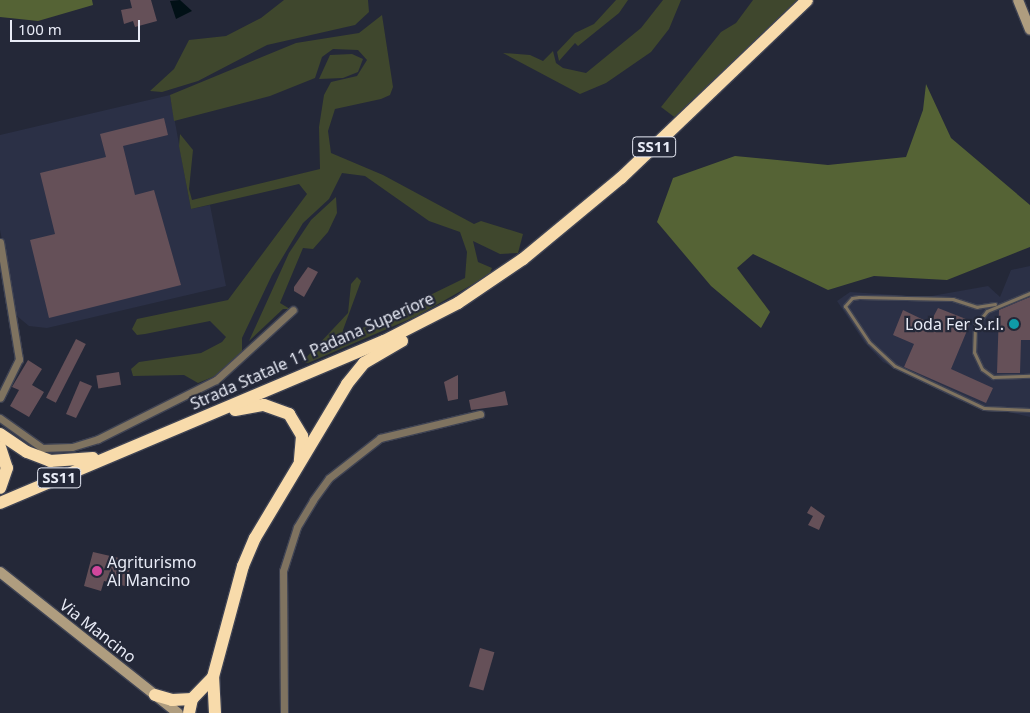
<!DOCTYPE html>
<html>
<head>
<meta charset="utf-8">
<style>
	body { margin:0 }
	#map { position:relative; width:1030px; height:713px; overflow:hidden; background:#242838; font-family:"Noto Sans",sans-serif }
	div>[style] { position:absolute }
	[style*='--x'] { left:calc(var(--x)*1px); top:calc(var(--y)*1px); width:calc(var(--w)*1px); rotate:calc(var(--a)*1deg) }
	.built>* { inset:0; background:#2b3046 }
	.green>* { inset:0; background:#3f472d }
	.forest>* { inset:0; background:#556335 }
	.water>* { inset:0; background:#011016 }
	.building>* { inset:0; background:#655058; transform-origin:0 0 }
	.roads { filter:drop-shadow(1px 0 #3f4353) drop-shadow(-1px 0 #3f4353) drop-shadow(0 1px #3f4353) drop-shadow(0 -1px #3f4353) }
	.lane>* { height:3px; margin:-1.5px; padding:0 1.5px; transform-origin:1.5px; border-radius:1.5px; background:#7f7360 }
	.street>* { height:7px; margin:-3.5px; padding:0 3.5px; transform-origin:3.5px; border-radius:3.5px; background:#7f7360 }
	.secondary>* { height:10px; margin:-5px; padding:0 5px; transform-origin:5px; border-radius:5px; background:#af9d7f }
	.highway>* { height:12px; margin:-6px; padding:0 6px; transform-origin:6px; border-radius:6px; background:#f8dbab }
	.dots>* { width:14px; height:14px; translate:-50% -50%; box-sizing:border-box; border:2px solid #242838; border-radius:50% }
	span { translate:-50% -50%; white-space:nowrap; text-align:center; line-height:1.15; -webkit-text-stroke:4.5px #242838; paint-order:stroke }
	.shield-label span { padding:1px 4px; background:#242838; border:1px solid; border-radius:4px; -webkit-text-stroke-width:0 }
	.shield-label { font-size:15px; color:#e8ebf6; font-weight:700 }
	.poi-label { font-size:16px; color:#e8ebf6 }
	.right { translate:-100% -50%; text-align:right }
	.left { translate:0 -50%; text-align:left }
	.street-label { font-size:16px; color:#e8ebf6 }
	.scale { position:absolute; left:10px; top:20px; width:130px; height:22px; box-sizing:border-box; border:2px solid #e8ebf6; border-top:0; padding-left:6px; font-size:15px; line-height:18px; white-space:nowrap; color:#e8ebf6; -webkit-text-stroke:4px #242838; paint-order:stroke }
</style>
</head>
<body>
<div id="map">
	<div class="built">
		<i style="clip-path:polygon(170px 95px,191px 209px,210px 205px,226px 286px,47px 328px,29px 326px,17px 316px,0 230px,0 135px)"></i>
		<i style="clip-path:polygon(1030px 266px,1030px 417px,958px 400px,883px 362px,864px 342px,837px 301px,850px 292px,926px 297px,988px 286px,1000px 297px,1011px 270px)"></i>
	</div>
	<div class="green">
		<i style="clip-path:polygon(284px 0,368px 0,369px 12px,355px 25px,267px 45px,198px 81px,162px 92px,150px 91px,174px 69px,189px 40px,226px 36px,261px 18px)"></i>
		<i style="clip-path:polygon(616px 0,628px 0,619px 13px,578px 46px,575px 43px,559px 61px,557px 52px,575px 33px,594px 24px)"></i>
		<i style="clip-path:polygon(663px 0,681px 0,669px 29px,651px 52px,606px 83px,580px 94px,503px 53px,530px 55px,543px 61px,553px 51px,556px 63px,563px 68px,586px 73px,641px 28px)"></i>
		<i style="clip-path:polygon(753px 0,803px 0,677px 119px,661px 107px,721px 32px,736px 23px)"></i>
		<i style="clip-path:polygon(382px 15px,393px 87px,390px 95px,381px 99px,335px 109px,328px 131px,331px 153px,383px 175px,474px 224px,481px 221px,523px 234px,518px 253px,500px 254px,473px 241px,478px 262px,492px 268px,489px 275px,417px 316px,308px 363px,302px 362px,348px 313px,351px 284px,357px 277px,361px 281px,343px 330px,344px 337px,465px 278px,467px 252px,460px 232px,429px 221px,365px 176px,342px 173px,329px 199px,303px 223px,272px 275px,242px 338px,242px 351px,215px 376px,198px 383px,184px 375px,133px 376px,131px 369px,139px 362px,201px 353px,222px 342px,226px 337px,210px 321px,145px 334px,137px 335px,132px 329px,137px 319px,228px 300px,307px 194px,299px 184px,191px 209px,179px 146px,180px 134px,193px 150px,189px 189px,192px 200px,320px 169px,319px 127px,324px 95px,331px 82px,357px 76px,367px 60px,358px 50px,333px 49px,322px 57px,315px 78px,270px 96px,174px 121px,170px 95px,296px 43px,359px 33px)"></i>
		<i style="clip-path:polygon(352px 54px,363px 59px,358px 72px,343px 78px,319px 79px,330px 55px)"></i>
		<i style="clip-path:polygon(336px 197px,337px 213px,328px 232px,313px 249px,303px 248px,280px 303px,290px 309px,283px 309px,249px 341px,289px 253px,311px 220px)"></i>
	</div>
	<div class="forest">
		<i style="clip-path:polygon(0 0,92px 0,93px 5px,38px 21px,0 17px)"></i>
		<i style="clip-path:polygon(926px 84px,951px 138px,1030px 205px,1030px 247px,947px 280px,874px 276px,828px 290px,753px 254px,737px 268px,770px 312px,761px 328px,711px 286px,657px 222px,673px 178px,735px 156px,828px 165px,906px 157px,923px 110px)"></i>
	</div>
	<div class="water">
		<i style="clip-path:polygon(180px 0,192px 11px,176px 19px,170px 1px)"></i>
	</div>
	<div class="building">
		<i style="clip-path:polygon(130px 0,151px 0,157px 21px,135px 27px,133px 21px,124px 24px,121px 10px,132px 8px)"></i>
		<i style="clip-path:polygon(164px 118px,168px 135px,123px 146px,135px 195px,154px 190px,181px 285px,49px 318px,30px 240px,55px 234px,40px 173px,106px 157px,100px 134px)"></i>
		<i style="clip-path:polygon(308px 267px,318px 272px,304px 297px,294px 291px,294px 287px)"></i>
		<i style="clip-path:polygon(1030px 297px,1030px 340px,1021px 340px,1020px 373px,997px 373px,999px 310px)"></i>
		<i style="clip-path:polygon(938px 308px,971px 321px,951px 369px,993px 388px,986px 403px,904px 367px,914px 344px,893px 335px,903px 310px,930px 323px)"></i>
		<i style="left:76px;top:339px;width:11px;height:66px;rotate:27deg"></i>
		<i style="clip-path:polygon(28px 360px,42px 369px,32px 385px,44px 392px,29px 417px,10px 406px,19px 390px,12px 387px)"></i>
		<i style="left:119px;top:372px;width:13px;height:23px;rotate:81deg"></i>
		<i style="clip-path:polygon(458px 375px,458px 399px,448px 401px,444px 382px)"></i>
		<i style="clip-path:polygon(80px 381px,92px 386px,76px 418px,66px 414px)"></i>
		<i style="clip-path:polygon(505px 391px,508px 405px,471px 410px,469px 400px)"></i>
		<i style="clip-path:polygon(811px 506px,825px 516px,819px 530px,808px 525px,813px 516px,807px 513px)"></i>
		<i style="clip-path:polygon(93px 552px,132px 561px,125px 586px,104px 581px,101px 591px,84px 586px)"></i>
		<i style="left:480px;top:648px;width:15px;height:40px;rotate:16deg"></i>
	</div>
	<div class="roads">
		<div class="lane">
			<i style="--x:1030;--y:293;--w:47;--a:157.3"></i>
			<i style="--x:987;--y:311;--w:19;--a:129"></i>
			<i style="--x:975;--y:326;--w:26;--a:92"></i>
			<i style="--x:974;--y:352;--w:19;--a:65"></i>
			<i style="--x:982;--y:369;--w:14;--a:36"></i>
			<i style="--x:993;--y:377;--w:37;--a:-2"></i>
			<i style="--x:995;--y:304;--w:18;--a:171"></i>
			<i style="--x:977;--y:307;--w:25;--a:-162"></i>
			<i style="--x:953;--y:299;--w:94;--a:-178.8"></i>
			<i style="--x:859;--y:297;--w:7;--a:172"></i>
			<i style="--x:852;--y:298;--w:11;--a:131"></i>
			<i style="--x:845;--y:306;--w:43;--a:56.3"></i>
			<i style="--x:869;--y:342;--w:35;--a:43"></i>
			<i style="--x:895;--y:366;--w:98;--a:25.3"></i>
			<i style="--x:984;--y:408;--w:46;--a:2.5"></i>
		</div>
		<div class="street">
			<i style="--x:0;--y:242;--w:119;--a:80.8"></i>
			<i style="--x:19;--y:359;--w:43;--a:116"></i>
			<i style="--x:0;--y:418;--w:52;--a:35.5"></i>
			<i style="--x:42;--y:448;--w:30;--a:-2"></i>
			<i style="--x:72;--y:447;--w:27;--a:-17"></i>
			<i style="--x:98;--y:439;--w:132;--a:-26.6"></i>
			<i style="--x:216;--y:380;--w:104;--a:-42.3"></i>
			<i style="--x:284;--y:713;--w:142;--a:-90.4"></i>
			<i style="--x:283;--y:571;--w:46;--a:-72.3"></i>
			<i style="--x:297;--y:527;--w:31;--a:-59"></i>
			<i style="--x:313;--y:500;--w:27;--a:-54"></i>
			<i style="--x:329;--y:478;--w:65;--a:-38.1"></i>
			<i style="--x:380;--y:438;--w:103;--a:-13.5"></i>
		</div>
		<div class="secondary">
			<i style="--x:1018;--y:0;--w:32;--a:68"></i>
			<i style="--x:0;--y:572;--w:227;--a:38.4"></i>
		</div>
		<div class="highway">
			<i style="--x:235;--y:410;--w:29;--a:-10"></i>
			<i style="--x:264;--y:405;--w:27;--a:20"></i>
			<i style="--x:289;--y:414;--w:26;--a:59"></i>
			<i style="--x:302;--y:436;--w:25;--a:95"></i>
			<i style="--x:0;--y:434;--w:32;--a:34"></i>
			<i style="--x:27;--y:452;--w:25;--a:21"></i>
			<i style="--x:50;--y:461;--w:43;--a:-4"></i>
			<i style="--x:0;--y:447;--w:22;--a:72"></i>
			<i style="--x:7;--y:468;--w:21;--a:109"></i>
			<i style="--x:0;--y:503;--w:417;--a:-22.9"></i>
			<i style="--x:384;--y:341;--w:83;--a:-27.2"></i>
			<i style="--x:458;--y:303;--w:78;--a:-34.1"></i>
			<i style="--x:523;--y:259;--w:127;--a:-39.6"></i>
			<i style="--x:621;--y:178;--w:257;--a:-43.7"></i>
			<i style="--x:155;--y:695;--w:18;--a:16"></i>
			<i style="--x:172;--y:700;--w:20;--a:-3"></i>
			<i style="--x:192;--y:699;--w:30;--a:-46"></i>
			<i style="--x:189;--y:713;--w:14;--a:-78"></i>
			<i style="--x:215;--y:713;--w:36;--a:-93"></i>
			<i style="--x:213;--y:677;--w:115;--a:-74.9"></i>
			<i style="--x:243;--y:566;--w:30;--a:-67"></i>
			<i style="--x:255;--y:538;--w:179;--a:-59.1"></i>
			<i style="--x:347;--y:384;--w:27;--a:-51"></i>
			<i style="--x:364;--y:363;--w:44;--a:-30.1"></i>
		</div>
	</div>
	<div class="dots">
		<i style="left:1014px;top:324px;background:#0f9aa8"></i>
		<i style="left:97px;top:571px;background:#d1479c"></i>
	</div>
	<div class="shield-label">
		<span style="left:654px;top:147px">SS11</span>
		<span style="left:59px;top:478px">SS11</span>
	</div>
	<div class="poi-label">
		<span class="right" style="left:1004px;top:324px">Loda Fer S.r.l.</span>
		<span class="left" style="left:107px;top:571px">Agriturismo<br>Al Mancino</span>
	</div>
	<div class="street-label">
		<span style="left:312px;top:351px;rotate:-24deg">Strada Statale 11 Padana Superiore</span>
		<span style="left:98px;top:631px;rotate:38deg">Via Mancino</span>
	</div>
	<div class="scale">100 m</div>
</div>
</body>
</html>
